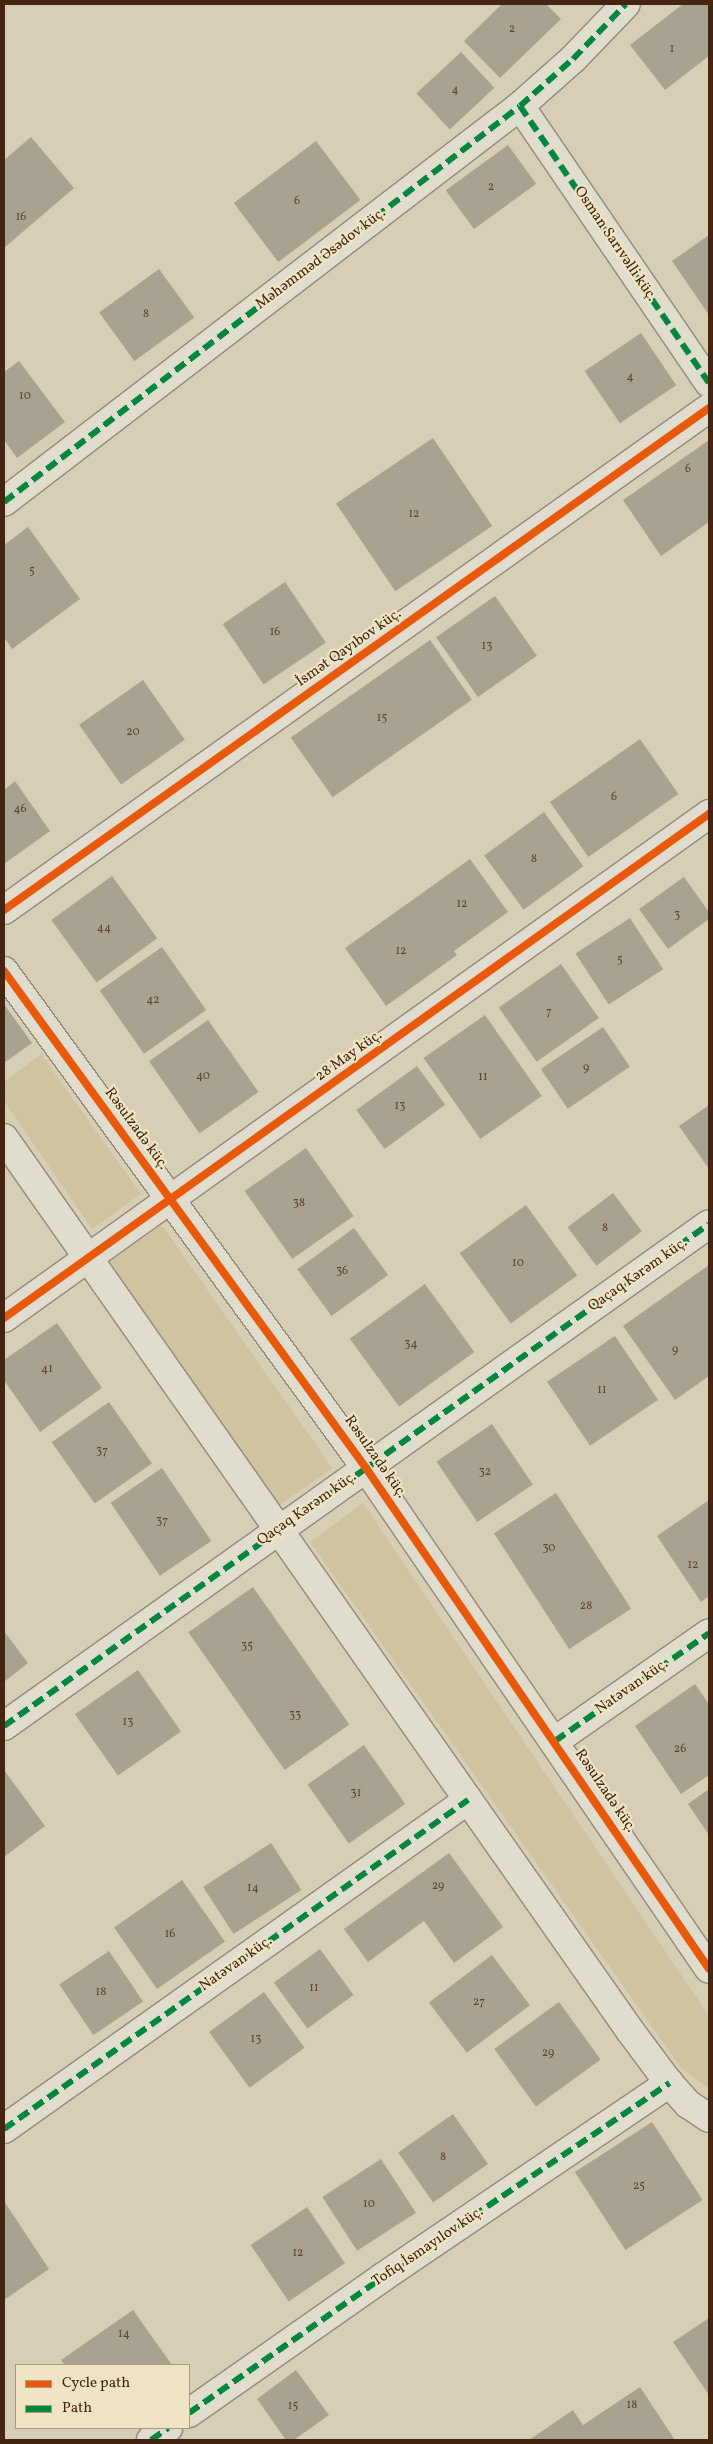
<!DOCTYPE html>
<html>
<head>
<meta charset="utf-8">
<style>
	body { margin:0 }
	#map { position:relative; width:713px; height:2444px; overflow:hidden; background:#d7cfb5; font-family:Vollkorn,serif }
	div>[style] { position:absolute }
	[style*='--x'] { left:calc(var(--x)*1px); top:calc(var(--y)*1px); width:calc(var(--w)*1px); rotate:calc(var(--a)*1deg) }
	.green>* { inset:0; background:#d0c39f; transform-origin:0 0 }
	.building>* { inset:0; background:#aaa290; transform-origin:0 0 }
	.roads { filter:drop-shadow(1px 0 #938a79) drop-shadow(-1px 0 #938a79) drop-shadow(0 1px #938a79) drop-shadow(0 -1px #938a79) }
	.street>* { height:28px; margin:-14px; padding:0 14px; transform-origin:14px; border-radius:14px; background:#e0dcce }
	.quiet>* { height:6px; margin-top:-3px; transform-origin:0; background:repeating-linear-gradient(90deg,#00873e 0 12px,transparent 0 18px) }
	.cycleway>* { height:8px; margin:-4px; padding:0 4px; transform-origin:4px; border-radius:4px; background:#e8590c }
	span { translate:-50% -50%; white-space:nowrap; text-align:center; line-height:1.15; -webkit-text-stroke:4.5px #efe5c5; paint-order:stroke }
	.number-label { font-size:12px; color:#5e4431 }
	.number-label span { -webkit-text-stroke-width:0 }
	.street-label { font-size:15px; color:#452511 }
	.frame { position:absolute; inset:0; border:5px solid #452511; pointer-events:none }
	.legend { position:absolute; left:15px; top:2364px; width:175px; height:65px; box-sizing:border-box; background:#efe5c5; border:1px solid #ab987d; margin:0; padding:6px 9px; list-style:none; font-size:15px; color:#452511 }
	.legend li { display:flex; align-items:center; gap:10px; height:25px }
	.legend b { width:25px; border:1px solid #ab987d }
</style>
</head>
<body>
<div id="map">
	<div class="green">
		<i style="clip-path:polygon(41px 1054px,141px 1194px,92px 1229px,4px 1101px,4px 1082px)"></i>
		<i style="left:162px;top:1225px;width:297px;height:65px;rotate:55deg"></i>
		<i style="clip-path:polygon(363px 1503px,709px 2016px,709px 2089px,681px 2068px,310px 1542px)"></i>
	</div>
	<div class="building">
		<i style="clip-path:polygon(502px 4px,546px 4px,561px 19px,500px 78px,464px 41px)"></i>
		<i style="clip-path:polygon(683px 4px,709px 4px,709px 56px,665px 90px,630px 45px)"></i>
		<i style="left:461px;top:52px;width:49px;height:61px;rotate:47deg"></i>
		<i style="clip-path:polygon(31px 137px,74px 188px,4px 248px,4px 160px)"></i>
		<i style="left:316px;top:141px;width:74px;height:103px;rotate:53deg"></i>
		<i style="left:508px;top:145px;width:48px;height:77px;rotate:54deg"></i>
		<i style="clip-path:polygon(709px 235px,709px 315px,672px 261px)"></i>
		<i style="left:159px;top:269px;width:60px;height:74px;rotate:54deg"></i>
		<i style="left:641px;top:333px;width:63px;height:68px;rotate:56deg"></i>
		<i style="clip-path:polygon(19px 361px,65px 422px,17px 458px,4px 440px,4px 372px)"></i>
		<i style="left:433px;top:438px;width:106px;height:117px;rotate:56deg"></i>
		<i style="clip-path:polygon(709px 440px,709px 522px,661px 556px,623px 500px)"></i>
		<i style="clip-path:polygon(28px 527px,80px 599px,12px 649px,4px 637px,4px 545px)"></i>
		<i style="left:285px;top:582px;width:73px;height:75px;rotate:56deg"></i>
		<i style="left:495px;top:596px;width:73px;height:72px;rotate:55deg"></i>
		<i style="left:430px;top:640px;width:73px;height:170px;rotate:55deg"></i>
		<i style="left:143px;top:680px;width:73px;height:78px;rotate:55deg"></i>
		<i style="left:640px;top:739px;width:67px;height:110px;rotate:55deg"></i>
		<i style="clip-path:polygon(15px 781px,50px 831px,4px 864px,4px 790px)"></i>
		<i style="left:544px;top:812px;width:67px;height:74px;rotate:54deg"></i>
		<i style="clip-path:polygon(470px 859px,508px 912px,454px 951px,457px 955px,386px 1006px,345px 948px)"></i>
		<i style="left:112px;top:876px;width:77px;height:75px;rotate:54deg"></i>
		<i style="clip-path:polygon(684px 877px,709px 912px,709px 919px,668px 949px,639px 909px)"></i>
		<i style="left:630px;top:918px;width:61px;height:65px;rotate:57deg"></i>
		<i style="left:162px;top:947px;width:77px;height:76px;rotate:55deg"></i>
		<i style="left:561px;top:964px;width:66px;height:76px;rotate:55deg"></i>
		<i style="clip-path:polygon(4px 1004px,32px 1043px,4px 1063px)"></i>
		<i style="left:485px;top:1015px;width:99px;height:75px;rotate:55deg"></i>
		<i style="left:208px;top:1020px;width:88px;height:72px;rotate:55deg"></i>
		<i style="left:603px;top:1027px;width:48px;height:75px;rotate:56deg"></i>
		<i style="left:417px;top:1066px;width:48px;height:75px;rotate:54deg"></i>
		<i style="clip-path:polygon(709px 1105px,709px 1169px,679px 1126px)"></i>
		<i style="left:306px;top:1148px;width:83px;height:75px;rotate:55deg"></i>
		<i style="left:613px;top:1193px;width:48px;height:57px;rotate:53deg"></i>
		<i style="left:526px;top:1205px;width:87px;height:82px;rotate:54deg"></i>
		<i style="left:354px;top:1228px;width:58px;height:70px;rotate:54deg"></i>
		<i style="clip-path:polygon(709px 1265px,709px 1376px,675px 1400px,623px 1326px)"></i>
		<i style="left:425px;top:1284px;width:84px;height:93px;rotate:54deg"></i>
		<i style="clip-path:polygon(57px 1323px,102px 1388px,40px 1432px,4px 1380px,4px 1360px)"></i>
		<i style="left:615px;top:1336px;width:77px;height:82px;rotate:56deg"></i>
		<i style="left:109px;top:1402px;width:75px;height:70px;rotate:55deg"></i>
		<i style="left:492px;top:1424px;width:73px;height:67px;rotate:56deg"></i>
		<i style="left:162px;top:1468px;width:88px;height:62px;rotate:56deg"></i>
		<i style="left:556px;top:1493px;width:138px;height:74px;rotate:57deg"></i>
		<i style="clip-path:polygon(709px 1500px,709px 1596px,701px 1602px,657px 1536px)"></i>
		<i style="left:253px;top:1587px;width:168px;height:79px;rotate:55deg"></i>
		<i style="clip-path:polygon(4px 1631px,28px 1663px,4px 1682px)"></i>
		<i style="left:138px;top:1670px;width:75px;height:77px;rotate:55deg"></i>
		<i style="clip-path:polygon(695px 1684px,709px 1704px,709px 1775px,681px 1794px,635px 1726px)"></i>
		<i style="left:364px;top:1745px;width:72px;height:69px;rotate:55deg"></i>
		<i style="clip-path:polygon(4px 1770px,45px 1826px,4px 1857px)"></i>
		<i style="clip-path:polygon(709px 1789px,709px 1835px,688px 1804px)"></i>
		<i style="left:271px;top:1843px;width:56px;height:81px;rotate:57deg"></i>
		<i style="clip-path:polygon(449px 1853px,503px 1927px,454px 1963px,424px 1921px,368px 1962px,344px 1929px)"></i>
		<i style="left:182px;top:1880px;width:75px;height:83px;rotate:55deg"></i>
		<i style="left:320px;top:1949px;width:57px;height:57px;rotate:54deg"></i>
		<i style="left:109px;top:1951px;width:61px;height:60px;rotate:56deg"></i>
		<i style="left:492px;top:1955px;width:63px;height:79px;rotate:53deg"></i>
		<i style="left:264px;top:1992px;width:69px;height:68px;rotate:54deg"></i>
		<i style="left:559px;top:2002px;width:71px;height:80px;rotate:54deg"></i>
		<i style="left:453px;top:2114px;width:61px;height:67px;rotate:55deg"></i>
		<i style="left:652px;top:2122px;width:93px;height:92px;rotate:57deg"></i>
		<i style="left:381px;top:2159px;width:64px;height:70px;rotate:57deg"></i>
		<i style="clip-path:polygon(4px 2201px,49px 2269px,4px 2300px)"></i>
		<i style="left:307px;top:2207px;width:68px;height:68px;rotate:56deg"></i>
		<i style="clip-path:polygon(133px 2310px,172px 2365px,65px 2365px,61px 2360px)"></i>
		<i style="clip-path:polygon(709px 2318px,709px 2395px,673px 2342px)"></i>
		<i style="clip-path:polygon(296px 2370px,329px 2415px,294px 2440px,286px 2440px,257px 2399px)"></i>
		<i style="clip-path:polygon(640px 2387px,675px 2440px,529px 2440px,573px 2410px,583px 2425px)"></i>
	</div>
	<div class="roads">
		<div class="street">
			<i style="--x:520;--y:106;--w:335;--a:55.7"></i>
			<i style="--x:4;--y:502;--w:650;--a:-37.5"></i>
			<i style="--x:520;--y:106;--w:71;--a:-41.6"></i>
			<i style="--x:573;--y:59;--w:76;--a:-46.1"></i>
			<i style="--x:4;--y:910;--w:865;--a:-35.45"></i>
			<i style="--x:4;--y:971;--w:615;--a:53.93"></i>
			<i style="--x:366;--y:1468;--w:607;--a:55.6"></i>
			<i style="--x:4;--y:1138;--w:1092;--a:54.96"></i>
			<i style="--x:631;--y:2032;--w:64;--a:53.3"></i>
			<i style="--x:669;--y:2083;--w:28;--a:48"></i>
			<i style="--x:688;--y:2104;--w:25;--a:34"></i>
			<i style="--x:4;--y:1318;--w:867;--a:-35.56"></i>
			<i style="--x:4;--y:1726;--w:865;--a:-35.45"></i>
			<i style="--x:555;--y:1741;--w:188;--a:-35"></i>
			<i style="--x:4;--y:2129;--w:569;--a:-35.34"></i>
			<i style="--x:189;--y:2413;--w:237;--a:-35"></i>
			<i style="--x:383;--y:2277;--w:346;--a:-34.1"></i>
			<i style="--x:151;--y:2440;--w:21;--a:-35"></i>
		</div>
	</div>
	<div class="quiet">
		<i style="--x:520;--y:106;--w:335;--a:55.7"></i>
		<i style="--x:4;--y:502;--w:650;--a:-37.5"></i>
		<i style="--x:520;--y:106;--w:71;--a:-41.6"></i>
		<i style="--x:573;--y:59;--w:76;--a:-46.1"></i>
		<i style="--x:4;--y:1726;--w:865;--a:-35.45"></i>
		<i style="--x:555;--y:1741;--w:188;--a:-35"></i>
		<i style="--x:4;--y:2129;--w:569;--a:-35.34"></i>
		<i style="--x:189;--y:2413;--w:237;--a:-35"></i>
		<i style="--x:383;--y:2277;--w:346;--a:-34.1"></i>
		<i style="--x:151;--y:2440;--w:21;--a:-35"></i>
	</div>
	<div class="cycleway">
		<i style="--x:4;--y:910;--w:865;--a:-35.45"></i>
		<i style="--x:4;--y:971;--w:615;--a:53.93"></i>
		<i style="--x:366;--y:1468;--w:607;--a:55.6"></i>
		<i style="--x:4;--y:1318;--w:867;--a:-35.56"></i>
	</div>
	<div class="number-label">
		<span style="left:512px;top:30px">2</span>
		<span style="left:672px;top:50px">1</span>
		<span style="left:455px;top:91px">4</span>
		<span style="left:491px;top:188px">2</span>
		<span style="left:297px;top:202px">6</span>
		<span style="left:21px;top:218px">16</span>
		<span style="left:146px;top:315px">8</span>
		<span style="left:630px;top:378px">4</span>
		<span style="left:25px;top:397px">10</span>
		<span style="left:688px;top:470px">6</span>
		<span style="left:414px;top:515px">12</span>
		<span style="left:32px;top:572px">5</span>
		<span style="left:275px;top:633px">16</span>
		<span style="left:487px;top:647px">13</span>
		<span style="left:382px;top:719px">15</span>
		<span style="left:133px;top:733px">20</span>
		<span style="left:614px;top:798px">6</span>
		<span style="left:20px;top:810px">46</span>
		<span style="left:534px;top:860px">8</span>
		<span style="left:462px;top:905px">12</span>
		<span style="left:677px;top:916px">3</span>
		<span style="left:104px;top:929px">44</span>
		<span style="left:401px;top:952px">12</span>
		<span style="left:620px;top:961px">5</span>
		<span style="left:153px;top:1001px">42</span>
		<span style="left:549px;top:1013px">7</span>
		<span style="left:586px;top:1069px">9</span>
		<span style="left:203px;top:1077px">40</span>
		<span style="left:483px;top:1078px">11</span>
		<span style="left:400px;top:1107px">13</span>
		<span style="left:299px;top:1204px">38</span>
		<span style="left:605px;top:1229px">8</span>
		<span style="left:518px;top:1264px">10</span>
		<span style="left:342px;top:1272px">36</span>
		<span style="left:411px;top:1345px">34</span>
		<span style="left:675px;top:1351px">9</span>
		<span style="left:47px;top:1370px">41</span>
		<span style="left:602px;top:1391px">11</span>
		<span style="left:102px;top:1452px">37</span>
		<span style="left:485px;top:1473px">32</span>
		<span style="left:162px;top:1522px">37</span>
		<span style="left:549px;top:1549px">30</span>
		<span style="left:693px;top:1566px">12</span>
		<span style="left:586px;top:1607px">28</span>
		<span style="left:247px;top:1647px">35</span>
		<span style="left:295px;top:1716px">33</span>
		<span style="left:128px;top:1723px">13</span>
		<span style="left:680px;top:1750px">26</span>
		<span style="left:356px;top:1794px">31</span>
		<span style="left:438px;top:1887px">29</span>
		<span style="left:253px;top:1889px">14</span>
		<span style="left:170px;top:1935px">16</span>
		<span style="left:314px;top:1989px">11</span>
		<span style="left:101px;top:1993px">18</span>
		<span style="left:479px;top:2003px">27</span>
		<span style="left:256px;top:2040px">13</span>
		<span style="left:548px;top:2054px">29</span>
		<span style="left:443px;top:2158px">8</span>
		<span style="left:639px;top:2187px">25</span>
		<span style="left:369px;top:2205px">10</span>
		<span style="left:298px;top:2254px">12</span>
		<span style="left:124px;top:2335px">14</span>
		<span style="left:632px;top:2406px">18</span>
		<span style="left:293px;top:2407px">15</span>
	</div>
	<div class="street-label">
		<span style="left:615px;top:244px;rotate:56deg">Osman Sarıvəlli küç.</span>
		<span style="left:321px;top:259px;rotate:-37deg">Məhəmməd Əsədov küç.</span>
		<span style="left:349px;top:648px;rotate:-35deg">İsmət Qayıbov küç.</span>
		<span style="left:349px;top:1056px;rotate:-35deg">28 May küç.</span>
		<span style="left:136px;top:1129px;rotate:54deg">Rəsulzadə küç.</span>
		<span style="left:638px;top:1275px;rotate:-35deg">Qaçaq Kərəm küç.</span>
		<span style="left:375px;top:1457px;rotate:55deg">Rəsulzadə küç.</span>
		<span style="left:307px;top:1509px;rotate:-35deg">Qaçaq Kərəm küç.</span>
		<span style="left:632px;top:1687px;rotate:-35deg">Natəvan küç.</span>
		<span style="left:605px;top:1791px;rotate:56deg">Rəsulzadə küç.</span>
		<span style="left:236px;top:1964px;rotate:-35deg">Natəvan küç.</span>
		<span style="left:428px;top:2247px;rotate:-34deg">Tofiq İsmayılov küç.</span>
	</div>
	<div class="frame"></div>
	<ul class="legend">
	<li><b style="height:6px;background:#e8590c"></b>Cycle path</li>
	<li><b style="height:6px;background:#00873e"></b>Path</li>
	</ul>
</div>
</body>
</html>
